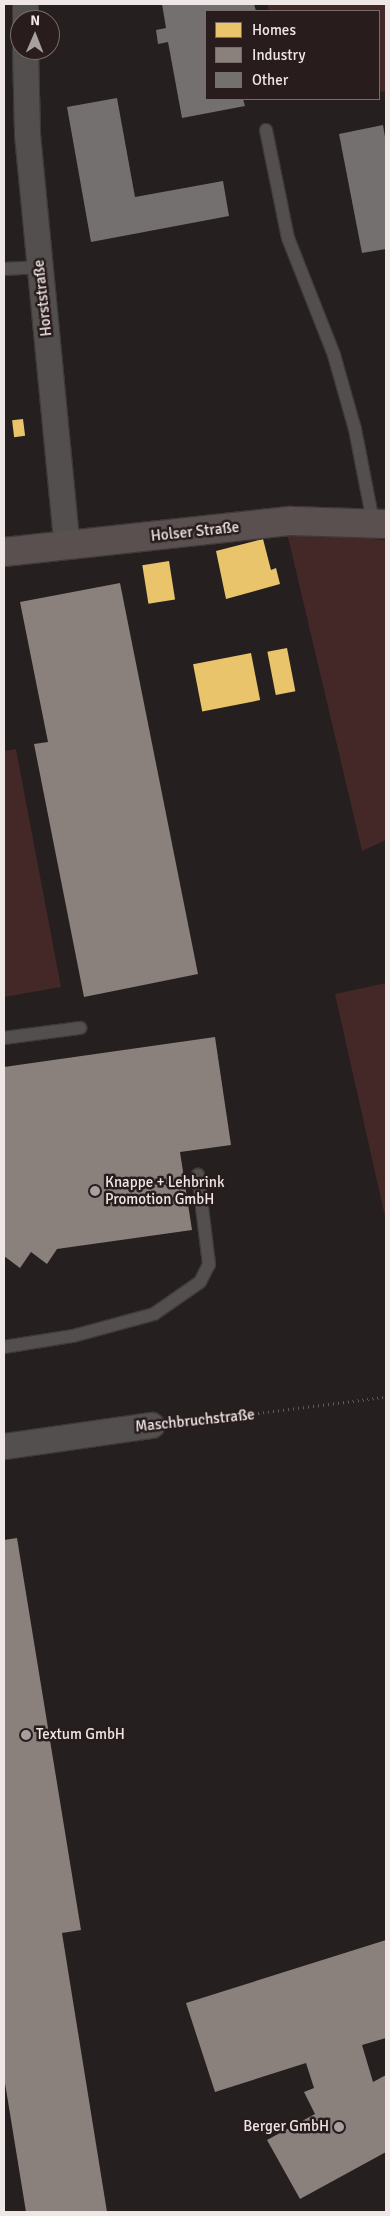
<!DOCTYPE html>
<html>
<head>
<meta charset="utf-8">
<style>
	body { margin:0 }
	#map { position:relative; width:390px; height:2216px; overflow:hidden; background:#251f1f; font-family:Signika,sans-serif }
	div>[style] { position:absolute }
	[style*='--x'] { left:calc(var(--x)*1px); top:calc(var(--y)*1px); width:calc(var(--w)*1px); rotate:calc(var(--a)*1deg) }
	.green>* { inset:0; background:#442727 }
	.homes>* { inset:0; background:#e9c46a; transform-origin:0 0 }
	.industry>* { inset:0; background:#8a817c }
	.building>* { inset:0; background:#757070 }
	.path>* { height:3px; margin-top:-1.5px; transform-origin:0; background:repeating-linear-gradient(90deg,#605b5a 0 1px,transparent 0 5px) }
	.roads { filter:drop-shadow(1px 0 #3f3939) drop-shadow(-1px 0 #3f3939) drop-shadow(0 1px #3f3939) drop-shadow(0 -1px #3f3939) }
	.service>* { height:12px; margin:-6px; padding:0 6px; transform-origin:6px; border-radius:6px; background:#544f4f }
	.minor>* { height:25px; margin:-12.5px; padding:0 12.5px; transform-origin:12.5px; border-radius:12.5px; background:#544f4f }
	.secondary>* { height:28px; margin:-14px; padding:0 14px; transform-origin:14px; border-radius:14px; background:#5a5050 }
	.dots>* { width:14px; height:14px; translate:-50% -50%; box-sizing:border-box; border:2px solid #281c1c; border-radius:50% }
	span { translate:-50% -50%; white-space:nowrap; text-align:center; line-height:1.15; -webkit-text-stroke:5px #281c1c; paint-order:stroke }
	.street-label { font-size:15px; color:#efe6e6 }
	.poi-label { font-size:15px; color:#efe6e6 }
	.left { translate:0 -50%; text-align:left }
	.right { translate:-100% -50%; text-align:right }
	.frame { position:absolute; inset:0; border:5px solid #efe6e6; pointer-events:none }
	.legend { position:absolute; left:205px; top:10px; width:175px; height:90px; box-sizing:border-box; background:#281c1c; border:1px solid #786d6d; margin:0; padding:6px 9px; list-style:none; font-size:15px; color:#efe6e6 }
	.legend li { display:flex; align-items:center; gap:10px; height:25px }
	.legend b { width:25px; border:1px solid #786d6d }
	.north { position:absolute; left:10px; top:10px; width:50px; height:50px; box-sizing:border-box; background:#281c1c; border:1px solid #786d6d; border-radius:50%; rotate:1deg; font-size:14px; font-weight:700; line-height:20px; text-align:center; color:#efe6e6 }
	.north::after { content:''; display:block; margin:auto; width:18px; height:22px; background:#a8a0a0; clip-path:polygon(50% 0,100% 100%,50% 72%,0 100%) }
</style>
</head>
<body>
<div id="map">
	<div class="green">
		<i style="clip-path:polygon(267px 4px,386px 4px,386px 91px,379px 92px,379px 11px,269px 11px)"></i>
		<i style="clip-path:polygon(287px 533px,386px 540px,386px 840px,362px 851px)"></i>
		<i style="clip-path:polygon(16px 749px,61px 987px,4px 997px,4px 751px)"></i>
		<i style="clip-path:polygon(386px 983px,386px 1221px,335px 994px)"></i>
	</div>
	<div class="homes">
		<i style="left:23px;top:419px;width:17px;height:11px;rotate:83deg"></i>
		<i style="clip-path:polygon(263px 539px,271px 570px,276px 568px,280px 584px,226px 599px,216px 551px)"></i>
		<i style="left:169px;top:561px;width:39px;height:27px;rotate:81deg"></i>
		<i style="left:287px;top:648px;width:44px;height:20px;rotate:79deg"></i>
		<i style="left:251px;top:653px;width:48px;height:59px;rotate:79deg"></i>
	</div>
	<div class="industry">
		<i style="clip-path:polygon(120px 583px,198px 974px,84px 997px,34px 744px,48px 742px,20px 602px)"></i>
		<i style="clip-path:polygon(215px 1037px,231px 1145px,180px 1152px,192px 1230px,57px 1249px,47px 1264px,31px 1252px,20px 1268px,4px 1256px,4px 1067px)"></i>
		<i style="clip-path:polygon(17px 1538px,81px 1930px,62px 1933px,107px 2212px,26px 2212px,4px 2077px,4px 1540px)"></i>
		<i style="clip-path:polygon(386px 1940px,386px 2038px,362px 2045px,373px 2082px,386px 2075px,386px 2152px,300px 2199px,267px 2140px,315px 2114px,304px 2092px,314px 2088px,306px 2063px,215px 2092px,186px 2003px)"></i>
	</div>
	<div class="building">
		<i style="clip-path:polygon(162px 4px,254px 4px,256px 11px,206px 11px,206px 99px,243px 99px,245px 106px,182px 118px,168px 42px,158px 44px,156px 30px,166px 28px)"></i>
		<i style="clip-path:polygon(117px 98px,135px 197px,223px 181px,229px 216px,91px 242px,67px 107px)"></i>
		<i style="clip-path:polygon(383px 125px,386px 143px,386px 249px,362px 253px,339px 134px)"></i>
	</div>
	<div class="path">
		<i style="--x:179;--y:1423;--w:209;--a:-7.2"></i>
	</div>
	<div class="roads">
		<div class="service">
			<i style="--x:266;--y:130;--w:110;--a:78.5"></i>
			<i style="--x:288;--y:238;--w:126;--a:68.5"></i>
			<i style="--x:334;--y:355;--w:77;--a:74.2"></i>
			<i style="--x:355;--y:429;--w:95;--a:79"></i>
			<i style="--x:4;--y:269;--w:36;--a:-3"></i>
			<i style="--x:4;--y:1038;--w:77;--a:-7.5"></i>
			<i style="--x:4;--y:1347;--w:70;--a:-9.1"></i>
			<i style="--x:73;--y:1336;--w:84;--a:-15.2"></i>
			<i style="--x:154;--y:1314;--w:56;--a:-34.8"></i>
			<i style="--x:200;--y:1282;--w:20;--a:-63"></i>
			<i style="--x:209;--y:1264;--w:90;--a:-97"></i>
		</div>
		<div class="minor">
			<i style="--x:25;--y:4;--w:16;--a:90"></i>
			<i style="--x:25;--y:50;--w:84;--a:88.6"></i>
			<i style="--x:27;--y:134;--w:414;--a:84.5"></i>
			<i style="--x:4;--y:1446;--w:149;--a:-8.1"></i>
		</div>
		<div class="secondary">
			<i style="--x:4;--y:552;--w:289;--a:-6.2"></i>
			<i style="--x:291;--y:521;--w:95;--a:1.8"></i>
		</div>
	</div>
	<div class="dots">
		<i style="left:95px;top:1191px;background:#a8a0a0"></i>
		<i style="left:26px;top:1735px;background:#a8a0a0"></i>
		<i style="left:339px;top:2127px;background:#a8a0a0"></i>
	</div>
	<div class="street-label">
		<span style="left:43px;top:298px;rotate:-96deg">Horststraße</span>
		<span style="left:195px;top:532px;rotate:-6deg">Holser Straße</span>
		<span style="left:195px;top:1421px;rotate:-6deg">Maschbruchstraße</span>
	</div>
	<div class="poi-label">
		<span class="left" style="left:105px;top:1191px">Knappe + Lehbrink<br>Promotion GmbH</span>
		<span class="left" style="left:36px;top:1735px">Textum GmbH</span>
		<span class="right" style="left:329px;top:2127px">Berger GmbH</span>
	</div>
	<div class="frame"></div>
	<ul class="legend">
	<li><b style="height:14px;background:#e9c46a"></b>Homes</li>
	<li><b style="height:14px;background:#8a817c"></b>Industry</li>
	<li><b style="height:14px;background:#757070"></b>Other</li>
	</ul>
	<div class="north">N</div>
</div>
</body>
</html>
